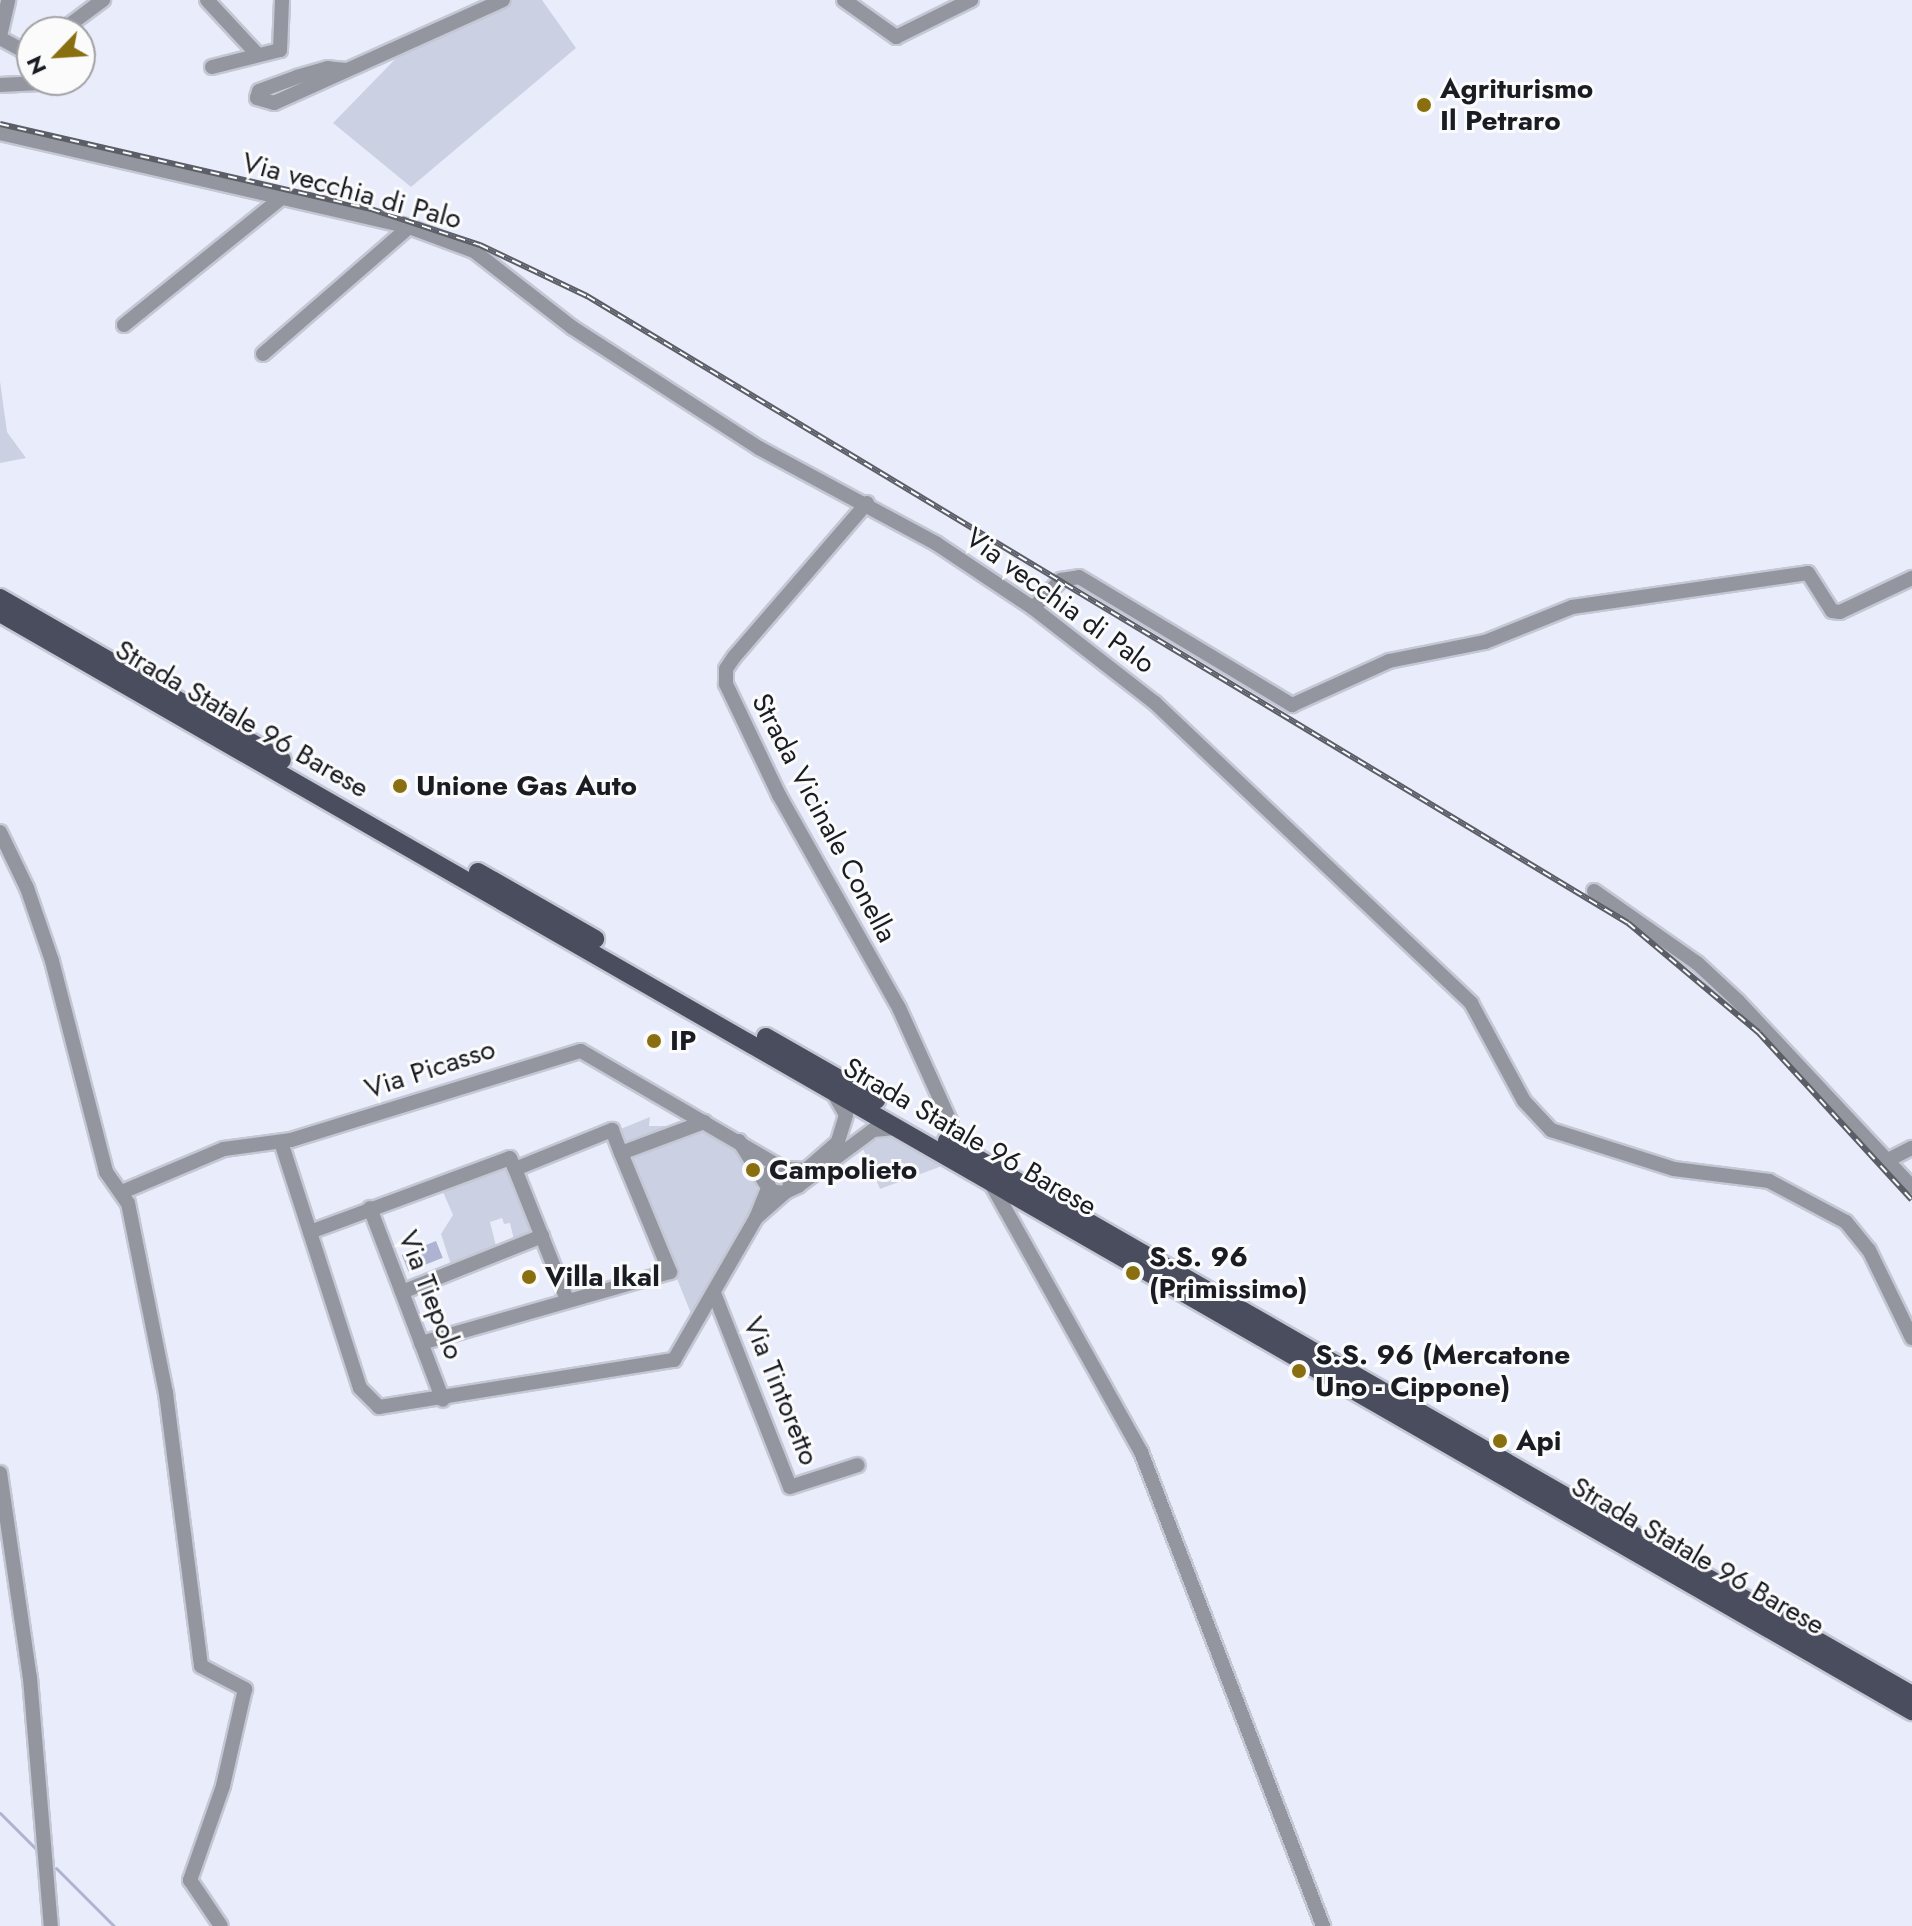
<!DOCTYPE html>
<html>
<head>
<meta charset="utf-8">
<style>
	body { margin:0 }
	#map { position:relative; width:1912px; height:1926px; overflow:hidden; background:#e9edfb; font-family:Jost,sans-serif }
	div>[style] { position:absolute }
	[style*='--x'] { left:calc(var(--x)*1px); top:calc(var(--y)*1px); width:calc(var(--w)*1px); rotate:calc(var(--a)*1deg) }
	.green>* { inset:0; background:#ccd0e3 }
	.water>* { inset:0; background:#adb3d0; transform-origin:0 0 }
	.stream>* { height:3px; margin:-1.5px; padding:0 1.5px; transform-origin:1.5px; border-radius:1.5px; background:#adb3d0 }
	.roads { filter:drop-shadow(2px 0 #c4c7d4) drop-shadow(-2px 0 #c4c7d4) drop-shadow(0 2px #c4c7d4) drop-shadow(0 -2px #c4c7d4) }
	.minor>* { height:14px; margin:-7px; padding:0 7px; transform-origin:7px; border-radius:7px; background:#93959f }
	.major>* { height:18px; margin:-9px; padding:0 9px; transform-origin:9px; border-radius:9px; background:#4a4d5e }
	.rail>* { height:6px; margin-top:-3px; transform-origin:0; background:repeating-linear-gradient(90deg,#fbfbfb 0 9px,#5b5e67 0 18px); box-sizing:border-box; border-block:2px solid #5b5e67 }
	.dots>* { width:22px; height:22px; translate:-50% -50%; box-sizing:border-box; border:4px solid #fbfbfb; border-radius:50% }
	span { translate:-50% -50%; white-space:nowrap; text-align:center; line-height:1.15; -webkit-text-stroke:6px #fbfbfb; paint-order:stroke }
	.poi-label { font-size:28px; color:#1a1c24; font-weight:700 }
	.left { translate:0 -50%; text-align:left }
	.street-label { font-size:28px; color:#1a1c24 }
	.north { position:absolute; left:16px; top:16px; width:80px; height:80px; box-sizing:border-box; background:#fbfbfb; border:2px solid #a1a2a5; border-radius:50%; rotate:245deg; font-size:22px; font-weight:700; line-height:32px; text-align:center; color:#1a1c24 }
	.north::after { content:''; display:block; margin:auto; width:28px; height:36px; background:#8a6f11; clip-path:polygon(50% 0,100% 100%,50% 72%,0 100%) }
</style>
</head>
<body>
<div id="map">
	<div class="green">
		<i style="clip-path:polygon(509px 0,542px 0,576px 48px,411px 187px,333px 123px,407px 47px)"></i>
		<i style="clip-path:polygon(0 381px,7px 432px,26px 458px,0 463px)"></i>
		<i style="clip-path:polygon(650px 1117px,649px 1126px,670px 1126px,624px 1143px,618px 1130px)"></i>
		<i style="clip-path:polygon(702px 1124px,744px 1152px,760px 1198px,692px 1316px,627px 1155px)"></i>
		<i style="clip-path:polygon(889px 1136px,942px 1166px,880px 1189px,861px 1144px)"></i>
		<i style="clip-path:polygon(evenodd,506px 1167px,532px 1230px,518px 1241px,452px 1268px,441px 1234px,453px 1215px,440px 1185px,506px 1167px,502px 1218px,504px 1224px,510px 1223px,514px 1240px,496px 1246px,490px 1222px,502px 1218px)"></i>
	</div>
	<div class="water">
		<i style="left:436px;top:1241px;width:18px;height:37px;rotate:68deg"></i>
	</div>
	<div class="stream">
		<i style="--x:0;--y:1813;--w:55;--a:45"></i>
		<i style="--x:56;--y:1868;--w:82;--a:45"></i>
	</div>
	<div class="roads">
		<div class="minor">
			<i style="--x:207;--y:0;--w:75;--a:47.2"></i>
			<i style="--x:844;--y:0;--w:64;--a:35.4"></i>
			<i style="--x:896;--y:37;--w:84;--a:-26.3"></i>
			<i style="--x:60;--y:32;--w:54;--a:-36.7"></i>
			<i style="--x:0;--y:36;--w:37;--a:-77"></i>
			<i style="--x:0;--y:38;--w:37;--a:29"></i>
			<i style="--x:212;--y:67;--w:70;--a:-14"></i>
			<i style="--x:280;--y:50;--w:50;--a:-87.7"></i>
			<i style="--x:346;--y:70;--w:18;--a:-174"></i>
			<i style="--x:328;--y:68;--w:32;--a:164"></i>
			<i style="--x:297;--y:77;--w:40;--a:159.8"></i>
			<i style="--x:259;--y:91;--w:7;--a:106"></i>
			<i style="--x:257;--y:98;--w:18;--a:16"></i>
			<i style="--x:274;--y:103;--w:251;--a:-24.2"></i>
			<i style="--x:0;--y:85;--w:60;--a:-2.9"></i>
			<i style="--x:0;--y:133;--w:420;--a:12.9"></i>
			<i style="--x:409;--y:227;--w:69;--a:20.3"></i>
			<i style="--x:474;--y:251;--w:125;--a:37.9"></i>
			<i style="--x:573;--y:328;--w:221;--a:32.8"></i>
			<i style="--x:759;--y:448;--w:202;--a:28.3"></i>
			<i style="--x:937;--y:544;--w:115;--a:33.7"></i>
			<i style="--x:1033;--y:608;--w:155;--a:37.9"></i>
			<i style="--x:1155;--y:703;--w:436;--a:43.5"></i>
			<i style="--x:1471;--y:1003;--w:111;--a:61.6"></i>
			<i style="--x:1524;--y:1101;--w:40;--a:47"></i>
			<i style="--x:1551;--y:1130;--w:129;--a:17.6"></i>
			<i style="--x:1674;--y:1169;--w:96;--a:7.2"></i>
			<i style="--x:1769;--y:1181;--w:87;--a:28"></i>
			<i style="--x:1846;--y:1222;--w:36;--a:51"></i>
			<i style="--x:1869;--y:1250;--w:98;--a:64"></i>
			<i style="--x:124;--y:325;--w:201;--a:-38.9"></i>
			<i style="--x:263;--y:354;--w:194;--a:-41"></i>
			<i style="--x:867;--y:503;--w:203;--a:130.8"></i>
			<i style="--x:734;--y:657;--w:14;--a:124"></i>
			<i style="--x:726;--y:669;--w:15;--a:90"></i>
			<i style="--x:726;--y:684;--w:123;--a:64.5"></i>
			<i style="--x:779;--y:795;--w:244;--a:60.6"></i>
			<i style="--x:899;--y:1008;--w:126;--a:65.7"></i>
			<i style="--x:951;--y:1123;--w:19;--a:96"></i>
			<i style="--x:1033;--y:608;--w:40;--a:-45"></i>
			<i style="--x:1061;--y:580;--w:18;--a:-9"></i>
			<i style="--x:1079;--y:577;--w:249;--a:31"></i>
			<i style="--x:1292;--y:705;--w:107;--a:-24.4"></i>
			<i style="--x:1389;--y:661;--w:98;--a:-11.2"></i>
			<i style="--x:1485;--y:642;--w:94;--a:-21.9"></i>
			<i style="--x:1572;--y:607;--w:238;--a:-8.2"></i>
			<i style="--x:1808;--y:573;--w:45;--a:57.7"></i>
			<i style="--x:1832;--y:611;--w:8;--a:7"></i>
			<i style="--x:1840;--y:612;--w:80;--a:-25.3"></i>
			<i style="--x:0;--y:832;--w:62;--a:64.3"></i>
			<i style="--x:27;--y:888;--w:77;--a:71.1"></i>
			<i style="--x:52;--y:961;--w:218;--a:75.6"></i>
			<i style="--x:106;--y:1172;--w:38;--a:55"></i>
			<i style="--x:128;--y:1203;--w:194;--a:78.7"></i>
			<i style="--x:166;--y:1393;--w:275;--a:82.7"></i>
			<i style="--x:201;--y:1666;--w:50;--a:27.6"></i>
			<i style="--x:245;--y:1689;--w:99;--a:102.8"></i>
			<i style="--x:223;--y:1786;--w:100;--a:109.3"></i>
			<i style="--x:190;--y:1880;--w:55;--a:56"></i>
			<i style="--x:1594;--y:891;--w:126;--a:35"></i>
			<i style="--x:1697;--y:963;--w:56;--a:42.8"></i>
			<i style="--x:1738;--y:1001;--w:255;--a:46.9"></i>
			<i style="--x:834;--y:1094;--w:24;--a:60"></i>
			<i style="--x:846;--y:1115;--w:28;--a:107"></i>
			<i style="--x:838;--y:1142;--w:43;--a:138.8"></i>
			<i style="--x:806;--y:1170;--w:33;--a:-177"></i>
			<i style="--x:773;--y:1168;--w:13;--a:122"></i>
			<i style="--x:766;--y:1179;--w:13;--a:67"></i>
			<i style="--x:771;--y:1191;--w:12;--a:9"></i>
			<i style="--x:783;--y:1193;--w:17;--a:-25"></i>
			<i style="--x:798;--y:1186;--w:94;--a:-36.7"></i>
			<i style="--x:873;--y:1130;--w:22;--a:-5"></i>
			<i style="--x:739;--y:1141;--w:51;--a:57.9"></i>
			<i style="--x:281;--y:1142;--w:258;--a:72.2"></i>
			<i style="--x:360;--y:1388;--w:27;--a:45"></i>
			<i style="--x:379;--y:1407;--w:299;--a:-9.1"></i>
			<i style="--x:674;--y:1360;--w:164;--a:-60"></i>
			<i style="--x:756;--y:1218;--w:32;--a:-68"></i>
			<i style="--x:1888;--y:1160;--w:27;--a:-27"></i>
			<i style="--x:515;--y:1169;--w:141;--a:68.3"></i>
			<i style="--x:989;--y:1180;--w:312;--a:60.8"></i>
			<i style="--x:1141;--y:1452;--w:508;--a:68.99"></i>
			<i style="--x:122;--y:1192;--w:111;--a:-22.9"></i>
			<i style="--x:224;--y:1149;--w:68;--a:-7.7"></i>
			<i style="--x:291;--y:1140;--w:303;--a:-17.1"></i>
			<i style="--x:581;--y:1051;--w:241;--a:30.2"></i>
			<i style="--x:789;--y:1172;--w:16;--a:86"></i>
			<i style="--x:790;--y:1188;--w:45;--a:138.6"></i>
			<i style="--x:370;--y:1208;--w:205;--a:69.2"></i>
			<i style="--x:310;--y:1232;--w:213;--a:-20.3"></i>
			<i style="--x:510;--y:1158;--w:12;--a:66"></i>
			<i style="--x:515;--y:1169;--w:105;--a:-21.9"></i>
			<i style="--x:612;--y:1130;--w:25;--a:69"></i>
			<i style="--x:621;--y:1153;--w:89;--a:-20.5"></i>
			<i style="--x:402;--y:1292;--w:151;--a:-21.8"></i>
			<i style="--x:714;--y:1293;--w:208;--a:68.6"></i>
			<i style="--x:790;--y:1487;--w:71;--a:-17.9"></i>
			<i style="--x:421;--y:1343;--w:259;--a:-15.9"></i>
			<i style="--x:670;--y:1272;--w:129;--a:-112.4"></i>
			<i style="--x:0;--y:1473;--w:207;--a:81.7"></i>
			<i style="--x:30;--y:1678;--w:249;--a:85.2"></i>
		</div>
		<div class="major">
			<i style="--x:0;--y:598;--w:325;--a:29.9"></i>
			<i style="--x:0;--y:613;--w:2205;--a:29.87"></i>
			<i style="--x:478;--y:872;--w:135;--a:29.8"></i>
			<i style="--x:766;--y:1037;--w:127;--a:29.8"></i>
			<i style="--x:947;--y:1141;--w:1113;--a:29.86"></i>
		</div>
	</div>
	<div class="rail">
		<i style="--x:0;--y:124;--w:381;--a:12.9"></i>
		<i style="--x:371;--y:209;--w:115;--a:18.3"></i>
		<i style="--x:480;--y:245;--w:119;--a:25.5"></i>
		<i style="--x:587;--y:296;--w:1215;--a:31.06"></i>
		<i style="--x:1628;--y:923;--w:171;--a:40"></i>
		<i style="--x:1759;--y:1033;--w:226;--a:47.5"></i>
	</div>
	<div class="dots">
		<i style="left:1424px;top:105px;background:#8a6f11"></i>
		<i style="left:400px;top:786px;background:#8a6f11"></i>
		<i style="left:654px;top:1041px;background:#8a6f11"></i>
		<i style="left:753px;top:1170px;background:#8a6f11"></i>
		<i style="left:1133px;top:1273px;background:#8a6f11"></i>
		<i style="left:529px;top:1277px;background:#8a6f11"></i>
		<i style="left:1299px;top:1371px;background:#8a6f11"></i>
		<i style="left:1500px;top:1441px;background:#8a6f11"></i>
	</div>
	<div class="poi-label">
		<span class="left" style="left:1440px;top:105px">Agriturismo<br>Il Petraro</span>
		<span class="left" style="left:416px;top:786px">Unione Gas Auto</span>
		<span class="left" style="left:670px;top:1041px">IP</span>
		<span class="left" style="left:769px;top:1170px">Campolieto</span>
		<span class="left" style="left:1149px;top:1273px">S.S. 96<br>(Primissimo)</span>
		<span class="left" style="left:545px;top:1277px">Villa Ikal</span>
		<span class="left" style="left:1315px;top:1371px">S.S. 96 (Mercatone<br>Uno - Cippone)</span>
		<span class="left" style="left:1516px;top:1441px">Api</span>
	</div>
	<div class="street-label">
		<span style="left:352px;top:191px;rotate:15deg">Via vecchia di Palo</span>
		<span style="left:1060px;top:601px;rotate:36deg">Via vecchia di Palo</span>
		<span style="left:242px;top:719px;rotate:30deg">Strada Statale 96 Barese</span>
		<span style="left:824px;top:818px;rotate:62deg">Strada Vicinale Conella</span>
		<span style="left:430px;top:1069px;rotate:-18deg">Via Picasso</span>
		<span style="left:970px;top:1137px;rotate:30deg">Strada Statale 96 Barese</span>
		<span style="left:431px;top:1295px;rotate:69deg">Via Tiepolo</span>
		<span style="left:781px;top:1391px;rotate:68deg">Via Tintoretto</span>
		<span style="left:1698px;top:1556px;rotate:30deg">Strada Statale 96 Barese</span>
	</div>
	<div class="north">N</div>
</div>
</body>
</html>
